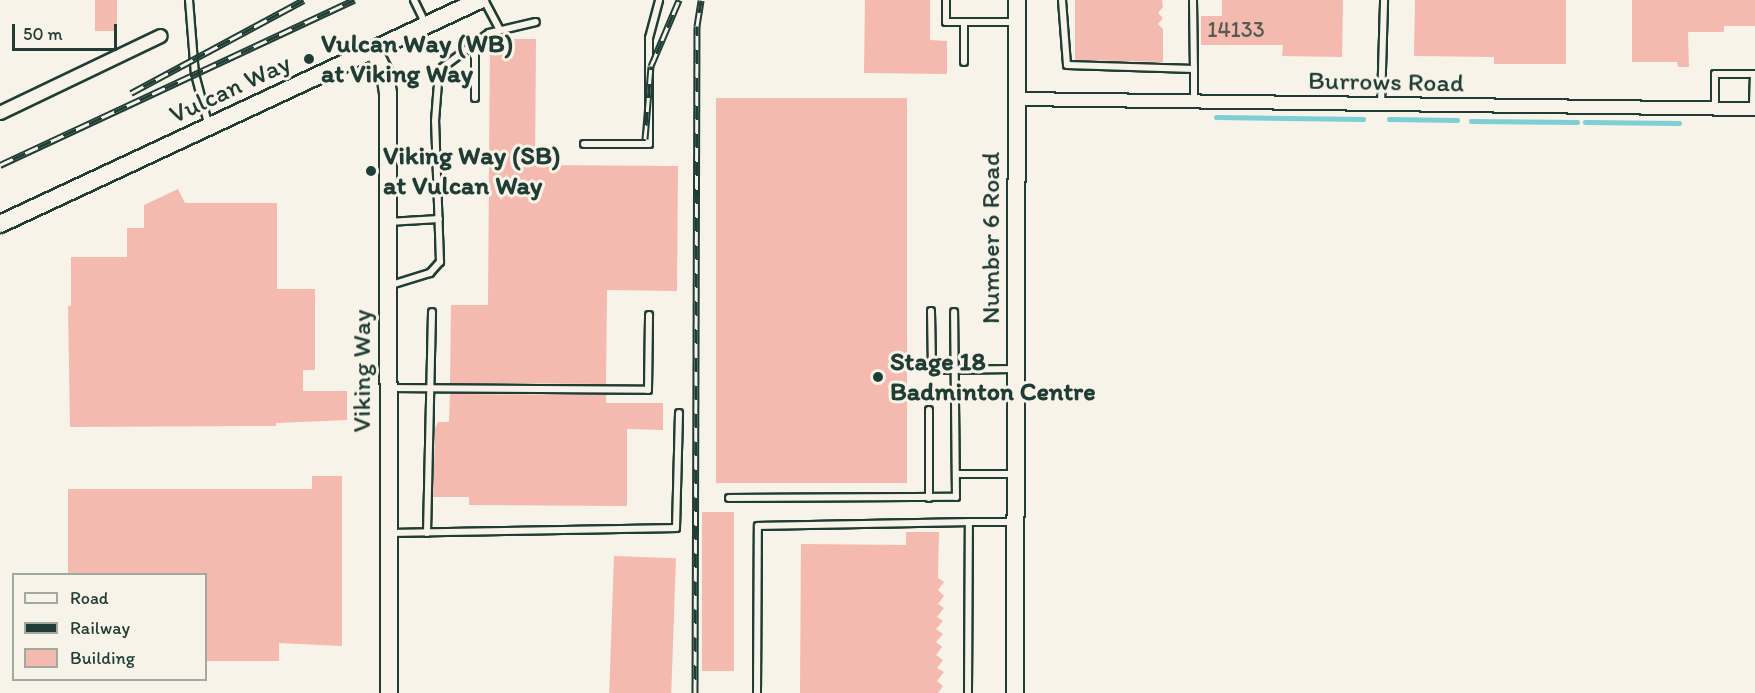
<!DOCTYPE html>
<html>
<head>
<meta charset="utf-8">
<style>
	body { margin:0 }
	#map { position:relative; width:1755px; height:693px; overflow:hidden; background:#f7f3e8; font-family:Itim,sans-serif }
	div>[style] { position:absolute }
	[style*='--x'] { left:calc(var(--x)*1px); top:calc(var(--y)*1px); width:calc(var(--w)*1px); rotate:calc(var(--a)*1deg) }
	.stream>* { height:4.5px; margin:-2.25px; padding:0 2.25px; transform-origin:2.25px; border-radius:2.25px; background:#7dced5 }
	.building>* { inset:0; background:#f4b9af; transform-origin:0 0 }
	.roads { filter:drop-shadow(2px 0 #1f3d34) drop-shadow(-2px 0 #1f3d34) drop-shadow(0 2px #1f3d34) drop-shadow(0 -2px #1f3d34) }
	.lane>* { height:6px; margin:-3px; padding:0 3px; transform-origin:3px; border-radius:3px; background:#f7f3e8 }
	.street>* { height:12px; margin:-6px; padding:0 6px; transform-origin:6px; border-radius:6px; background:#f7f3e8 }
	.secondary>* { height:16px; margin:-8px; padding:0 8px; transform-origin:8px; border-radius:8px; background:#f7f3e8 }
	.rail>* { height:7px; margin-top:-3.5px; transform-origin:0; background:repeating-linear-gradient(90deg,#f7f3e8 0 14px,#1f3d34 0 28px); box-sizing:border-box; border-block:2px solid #1f3d34 }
	.dots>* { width:16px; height:16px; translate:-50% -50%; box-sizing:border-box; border:3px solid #f7f3e8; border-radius:50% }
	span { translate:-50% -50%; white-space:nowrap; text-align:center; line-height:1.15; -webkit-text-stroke:6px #f7f3e8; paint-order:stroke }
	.number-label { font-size:22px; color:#545c53 }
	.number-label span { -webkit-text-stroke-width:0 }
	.poi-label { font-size:26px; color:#1f3d34; font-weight:700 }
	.left { translate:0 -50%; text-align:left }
	.street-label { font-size:26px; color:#1f3d34 }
	.legend { position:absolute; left:12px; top:573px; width:195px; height:108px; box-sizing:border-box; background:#f7f3e8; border:2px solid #a1aaa0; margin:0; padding:8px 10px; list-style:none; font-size:18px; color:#1f3d34 }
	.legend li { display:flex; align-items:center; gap:12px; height:30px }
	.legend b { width:30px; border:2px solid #a1aaa0 }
	.scale { position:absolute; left:12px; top:24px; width:105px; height:27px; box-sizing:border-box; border:3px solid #1f3d34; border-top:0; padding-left:8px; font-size:18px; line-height:21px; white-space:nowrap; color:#1f3d34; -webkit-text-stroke:4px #f7f3e8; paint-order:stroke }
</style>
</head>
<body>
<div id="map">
	<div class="stream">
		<i style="--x:1216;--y:117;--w:147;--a:0.8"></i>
		<i style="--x:1389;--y:119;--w:68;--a:0.8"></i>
		<i style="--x:1471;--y:121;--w:106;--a:0.5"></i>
		<i style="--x:1585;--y:122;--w:94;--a:0.6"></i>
	</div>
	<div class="building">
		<i style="left:95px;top:0;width:22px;height:31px"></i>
		<i style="clip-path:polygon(865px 0,930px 0,930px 40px,947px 41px,947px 74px,864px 73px)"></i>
		<i style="clip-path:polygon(1075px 0,1162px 0,1163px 7px,1158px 13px,1163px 18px,1158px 24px,1163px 29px,1163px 62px,1075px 60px)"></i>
		<i style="clip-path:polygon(1222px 0,1343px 0,1342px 57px,1282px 56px,1283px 45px,1201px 45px,1201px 16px,1222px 16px)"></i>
		<i style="clip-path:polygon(1415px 0,1566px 0,1566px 64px,1494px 64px,1494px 57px,1414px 56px)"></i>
		<i style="clip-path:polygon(1632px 0,1755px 0,1755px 26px,1724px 26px,1724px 32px,1688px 32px,1689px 67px,1678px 67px,1677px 62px,1632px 62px)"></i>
		<i style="clip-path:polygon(490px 39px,536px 39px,535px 165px,678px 166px,677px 291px,607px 290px,606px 384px,450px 383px,451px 305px,488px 305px)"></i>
		<i style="left:716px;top:98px;width:191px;height:385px"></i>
		<i style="clip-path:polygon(178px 189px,185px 203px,277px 203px,277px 289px,315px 289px,315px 370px,303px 370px,303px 391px,347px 391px,347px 420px,276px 423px,276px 426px,70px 427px,68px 306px,71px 306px,71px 257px,127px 257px,127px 228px,144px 228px,144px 205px)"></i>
		<i style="clip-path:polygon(450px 394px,606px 395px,606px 403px,663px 403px,663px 430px,627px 429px,627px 506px,469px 505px,469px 497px,433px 497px,435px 429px,438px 422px,449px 422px)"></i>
		<i style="clip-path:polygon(312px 476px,342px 476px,342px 646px,279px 643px,279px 661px,206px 661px,206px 574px,68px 574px,68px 489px,312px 489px)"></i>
		<i style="left:702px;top:512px;width:32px;height:159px"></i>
		<i style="clip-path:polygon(906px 532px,939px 532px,938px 578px,944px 582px,938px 590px,944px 596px,938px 604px,944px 608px,937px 617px,943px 621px,936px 629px,943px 634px,936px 642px,942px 647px,936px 655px,943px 660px,937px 668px,944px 672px,937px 681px,943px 686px,938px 693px,800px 693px,801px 544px,906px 545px)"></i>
		<i style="left:614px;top:556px;width:62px;height:137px;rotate:2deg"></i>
	</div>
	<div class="roads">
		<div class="lane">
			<i style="--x:189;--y:0;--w:74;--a:85.4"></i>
			<i style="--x:195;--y:74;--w:55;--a:75.2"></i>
			<i style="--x:414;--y:0;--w:25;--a:64"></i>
			<i style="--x:484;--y:0;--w:34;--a:62"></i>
			<i style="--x:946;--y:0;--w:22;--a:90"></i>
			<i style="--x:946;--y:22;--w:18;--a:0"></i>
			<i style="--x:1062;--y:0;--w:65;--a:85.6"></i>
			<i style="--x:1067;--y:65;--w:127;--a:1.8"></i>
			<i style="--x:1194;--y:69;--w:33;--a:90"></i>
			<i style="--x:1193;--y:0;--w:69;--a:89.2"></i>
			<i style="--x:475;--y:44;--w:54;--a:90"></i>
			<i style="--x:964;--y:62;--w:40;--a:-90"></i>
			<i style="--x:964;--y:22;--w:52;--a:0"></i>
			<i style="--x:1381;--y:104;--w:104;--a:-88.3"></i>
			<i style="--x:1715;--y:108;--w:34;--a:-90"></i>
			<i style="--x:1715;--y:74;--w:39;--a:0"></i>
			<i style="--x:1754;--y:74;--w:35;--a:92"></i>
			<i style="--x:584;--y:144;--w:65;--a:0"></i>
			<i style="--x:649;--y:144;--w:106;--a:-90"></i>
			<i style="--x:649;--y:38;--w:39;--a:-75"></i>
			<i style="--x:388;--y:222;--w:51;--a:-3.4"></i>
			<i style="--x:391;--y:285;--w:41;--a:-17.1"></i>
			<i style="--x:430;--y:273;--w:15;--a:-48"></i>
			<i style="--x:440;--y:262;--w:141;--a:-92"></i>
			<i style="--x:435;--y:121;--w:51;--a:-85.5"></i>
			<i style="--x:439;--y:70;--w:62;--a:-36.5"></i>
			<i style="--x:489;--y:33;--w:48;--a:-13.2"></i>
			<i style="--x:931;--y:311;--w:59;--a:89"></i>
			<i style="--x:932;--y:370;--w:83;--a:-0.7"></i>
			<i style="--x:391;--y:388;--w:257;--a:0.4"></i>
			<i style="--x:648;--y:390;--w:75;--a:-89.2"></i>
			<i style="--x:929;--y:410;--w:88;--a:90"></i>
			<i style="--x:956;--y:474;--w:59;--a:0"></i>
			<i style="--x:729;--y:498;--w:227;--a:-0.3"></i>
			<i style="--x:956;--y:497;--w:185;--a:-90.6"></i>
			<i style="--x:392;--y:533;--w:284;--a:-1"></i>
			<i style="--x:676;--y:528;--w:115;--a:-88.5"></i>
			<i style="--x:427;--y:533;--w:221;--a:-88.7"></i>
			<i style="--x:757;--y:693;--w:167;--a:-89.7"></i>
			<i style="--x:758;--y:526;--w:211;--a:-1.1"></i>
			<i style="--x:968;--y:693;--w:171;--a:-89.7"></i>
			<i style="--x:969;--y:522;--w:44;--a:0"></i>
		</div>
		<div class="street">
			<i style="--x:1016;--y:99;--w:739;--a:0.78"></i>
			<i style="--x:0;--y:113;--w:178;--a:-25.6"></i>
		</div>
		<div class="secondary">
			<i style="--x:374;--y:52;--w:25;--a:63"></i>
			<i style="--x:385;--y:74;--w:20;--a:81"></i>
			<i style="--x:388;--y:94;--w:599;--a:89.9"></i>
			<i style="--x:0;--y:224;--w:530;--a:-25.02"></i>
			<i style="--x:1015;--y:693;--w:693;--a:-89.83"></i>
		</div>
	</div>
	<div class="rail">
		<i style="--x:131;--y:93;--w:196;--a:-28.3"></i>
		<i style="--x:645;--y:139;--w:73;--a:-85.3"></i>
		<i style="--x:651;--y:66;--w:72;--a:-67"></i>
		<i style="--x:0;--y:165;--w:391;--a:-25"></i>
		<i style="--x:695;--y:693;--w:667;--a:-89.83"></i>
		<i style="--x:697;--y:26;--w:26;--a:-81"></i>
	</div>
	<div class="dots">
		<i style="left:309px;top:59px;background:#1f3d34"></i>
		<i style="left:371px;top:171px;background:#1f3d34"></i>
		<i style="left:878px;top:377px;background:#1f3d34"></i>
	</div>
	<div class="number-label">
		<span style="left:1236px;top:30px">14133</span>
	</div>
	<div class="poi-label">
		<span class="left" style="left:321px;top:59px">Vulcan Way (WB)<br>at Viking Way</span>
		<span class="left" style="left:383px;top:171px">Viking Way (SB)<br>at Vulcan Way</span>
		<span class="left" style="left:890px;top:377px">Stage 18<br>Badminton Centre</span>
	</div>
	<div class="street-label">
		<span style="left:1386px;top:82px;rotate:1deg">Burrows Road</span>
		<span style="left:230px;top:89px;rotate:-25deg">Vulcan Way</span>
		<span style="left:991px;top:238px;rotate:-90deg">Number 6 Road</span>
		<span style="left:362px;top:371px;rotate:-90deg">Viking Way</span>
	</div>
	<ul class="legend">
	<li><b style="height:8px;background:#f7f3e8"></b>Road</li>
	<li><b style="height:8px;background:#1f3d34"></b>Railway</li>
	<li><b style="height:16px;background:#f4b9af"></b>Building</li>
	</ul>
	<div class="scale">50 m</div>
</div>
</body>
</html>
